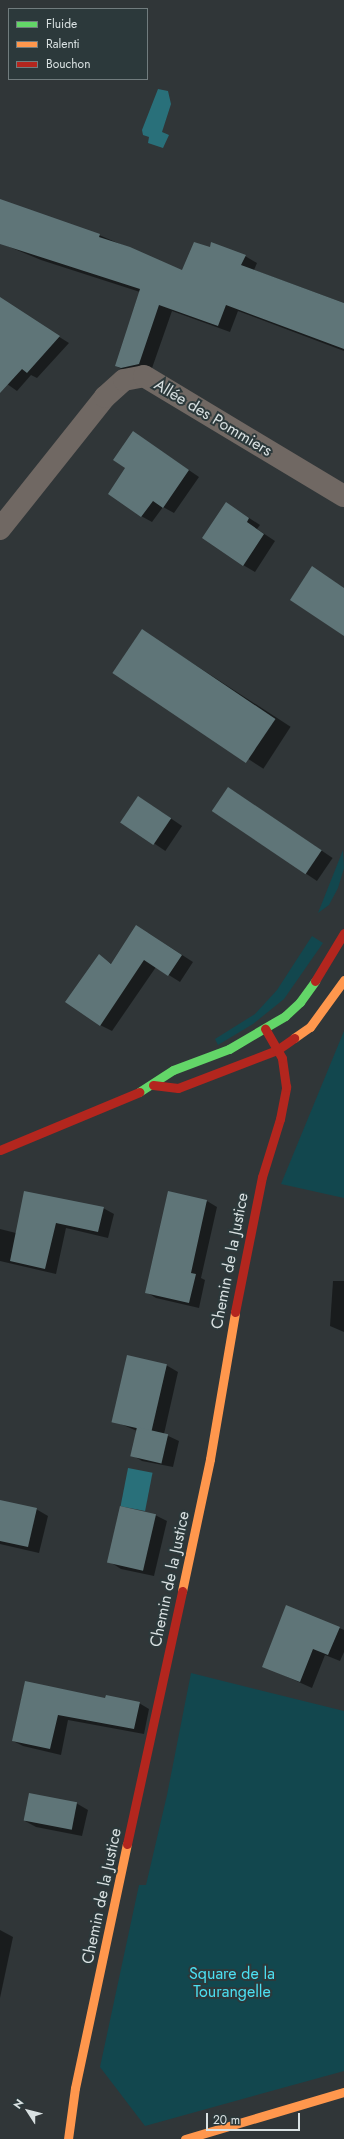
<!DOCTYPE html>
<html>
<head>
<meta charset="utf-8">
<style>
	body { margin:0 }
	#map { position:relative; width:344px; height:2139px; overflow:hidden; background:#303638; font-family:Jost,sans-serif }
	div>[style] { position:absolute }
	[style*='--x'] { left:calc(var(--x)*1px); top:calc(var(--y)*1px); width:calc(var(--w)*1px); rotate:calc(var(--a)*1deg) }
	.green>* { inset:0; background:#12474e }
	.water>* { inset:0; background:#29707a; transform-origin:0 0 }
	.shadow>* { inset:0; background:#0007; transform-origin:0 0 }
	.building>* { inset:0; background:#5f7578; transform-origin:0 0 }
	.street>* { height:22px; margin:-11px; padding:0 11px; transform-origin:11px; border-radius:11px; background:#706863 }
	.fast>* { height:9px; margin:-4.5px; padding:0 4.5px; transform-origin:4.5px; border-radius:4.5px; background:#63d668 }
	.slow>* { height:9px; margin:-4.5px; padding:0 4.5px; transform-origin:4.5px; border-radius:4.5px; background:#ff974d }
	.jam>* { height:9px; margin:-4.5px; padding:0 4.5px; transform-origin:4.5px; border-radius:4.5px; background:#b3261e }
	span { translate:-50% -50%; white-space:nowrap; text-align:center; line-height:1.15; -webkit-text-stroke:4px #2c393b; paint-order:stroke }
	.street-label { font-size:16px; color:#d9e1e2 }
	.park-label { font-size:16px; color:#4ce0f2 }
	.legend { position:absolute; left:8px; top:8px; width:140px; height:72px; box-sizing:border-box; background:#2c393b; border:1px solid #717c7e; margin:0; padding:5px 7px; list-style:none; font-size:12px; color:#d9e1e2 }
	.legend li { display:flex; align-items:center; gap:8px; height:20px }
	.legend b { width:20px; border:1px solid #717c7e }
	.north { position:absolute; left:8px; top:2091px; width:40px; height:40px; -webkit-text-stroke:3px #2c393b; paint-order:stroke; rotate:306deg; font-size:11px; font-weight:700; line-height:16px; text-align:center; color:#d9e1e2 }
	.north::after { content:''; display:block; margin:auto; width:14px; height:18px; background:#d9e1e2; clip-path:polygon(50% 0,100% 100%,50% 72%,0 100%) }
	.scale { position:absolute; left:206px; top:2113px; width:94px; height:18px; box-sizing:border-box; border:2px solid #d9e1e2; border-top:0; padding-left:5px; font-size:12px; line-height:14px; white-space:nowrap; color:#d9e1e2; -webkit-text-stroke:3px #2c393b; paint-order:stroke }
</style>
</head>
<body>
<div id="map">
	<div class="green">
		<i style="clip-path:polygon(343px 850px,344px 868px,338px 888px,329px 905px,318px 913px)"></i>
		<i style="clip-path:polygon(312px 936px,323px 943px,284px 999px,253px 1024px,218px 1045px,215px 1039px,255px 1014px,277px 990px)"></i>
		<i style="clip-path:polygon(344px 1031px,344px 1198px,281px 1184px)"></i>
		<i style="clip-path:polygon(191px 1673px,344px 1711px,344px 2071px,145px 2126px,100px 2067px,139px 1885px,146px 1885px,167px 1795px)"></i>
	</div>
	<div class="water">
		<i style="clip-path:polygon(158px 89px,168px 91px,171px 104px,162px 132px,169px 135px,163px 148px,148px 143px,149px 137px,143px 135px,142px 130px)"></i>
		<i style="left:128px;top:1468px;width:25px;height:39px;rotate:11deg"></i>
	</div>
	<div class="shadow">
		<i style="clip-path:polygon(0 200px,99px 235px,183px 271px,210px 249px,245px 256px,257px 263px,254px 270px,344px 303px,344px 351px,238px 311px,230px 332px,172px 311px,151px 371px,128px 373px,116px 366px,140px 292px,41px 260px,0 243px)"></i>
		<i style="clip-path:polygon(0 300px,69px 343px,37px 378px,31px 375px,17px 391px,0 379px)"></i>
		<i style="clip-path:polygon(133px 432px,199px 477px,174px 513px,163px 507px,152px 522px,141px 516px,127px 468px)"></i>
		<i style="clip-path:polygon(237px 510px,260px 525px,257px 529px,275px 541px,255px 572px,243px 565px)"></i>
		<i style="left:143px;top:631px;width:176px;height:50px;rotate:33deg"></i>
		<i style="left:229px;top:788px;width:125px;height:28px;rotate:34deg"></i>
		<i style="left:139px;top:797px;width:52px;height:30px;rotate:34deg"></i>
		<i style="clip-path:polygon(148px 933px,193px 962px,180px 982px,156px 967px,112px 1031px,100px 1025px,99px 956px,112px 964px)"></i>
		<i style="clip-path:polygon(207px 1201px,217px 1207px,201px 1278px,205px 1280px,199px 1308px,156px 1298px,146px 1292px)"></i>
		<i style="clip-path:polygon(103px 1208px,114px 1214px,108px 1238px,66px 1228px,56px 1274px,0 1261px,0 1229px,16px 1233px)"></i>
		<i style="clip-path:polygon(333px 1281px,344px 1281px,344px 1332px,330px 1326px)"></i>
		<i style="clip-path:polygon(166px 1365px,178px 1372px,164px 1434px,179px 1441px,173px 1467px,142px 1461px,132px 1455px,137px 1431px,114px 1421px)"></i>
		<i style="clip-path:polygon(0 1501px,36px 1509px,48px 1516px,39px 1553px,0 1544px)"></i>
		<i style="clip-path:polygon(155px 1515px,167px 1521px,154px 1576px,121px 1569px,110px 1562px)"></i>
		<i style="clip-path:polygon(287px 1606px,344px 1630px,344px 1652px,340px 1661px,325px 1655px,312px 1688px,263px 1666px)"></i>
		<i style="clip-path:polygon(25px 1682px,106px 1700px,139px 1703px,149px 1709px,144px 1734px,68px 1720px,61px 1755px,23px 1746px,13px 1741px)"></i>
		<i style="clip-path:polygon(76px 1803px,88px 1810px,82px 1836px,36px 1827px,25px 1821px)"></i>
		<i style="clip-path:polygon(0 1930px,13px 1937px,0 1998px)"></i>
	</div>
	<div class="building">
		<i style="clip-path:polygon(0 199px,100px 234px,99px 237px,130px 247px,182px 270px,194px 242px,210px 247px,211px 242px,246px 255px,241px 265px,344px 303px,344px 349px,226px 305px,218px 326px,159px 305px,139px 364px,121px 368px,115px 366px,140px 289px,0 244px)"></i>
		<i style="clip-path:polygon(0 297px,60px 336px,27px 373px,22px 369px,0 393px)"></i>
		<i style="clip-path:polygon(133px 431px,189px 470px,163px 508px,153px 501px,141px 517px,108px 494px,125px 468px,113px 460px)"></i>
		<i style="clip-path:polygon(226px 502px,249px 518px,247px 522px,264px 534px,243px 566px,202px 538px)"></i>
		<i style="clip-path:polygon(312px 566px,344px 588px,344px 636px,290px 600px)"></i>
		<i style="left:142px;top:629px;width:161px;height:53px;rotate:34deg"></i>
		<i style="left:228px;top:787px;width:113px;height:29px;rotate:34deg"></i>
		<i style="left:138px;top:796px;width:40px;height:32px;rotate:34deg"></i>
		<i style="clip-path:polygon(136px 925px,182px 955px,168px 976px,144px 960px,100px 1026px,65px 1002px,99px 954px,111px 964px)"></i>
		<i style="clip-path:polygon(24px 1191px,104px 1207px,98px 1232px,56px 1223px,45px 1269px,10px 1261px)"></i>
		<i style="clip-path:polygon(168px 1191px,207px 1200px,191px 1273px,196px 1274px,189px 1303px,145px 1293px)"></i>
		<i style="left:127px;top:1355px;width:41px;height:69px;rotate:13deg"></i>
		<i style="left:137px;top:1427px;width:32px;height:30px;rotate:13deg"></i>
		<i style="clip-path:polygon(0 1500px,37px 1508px,28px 1547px,0 1541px)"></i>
		<i style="left:120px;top:1506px;width:37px;height:58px;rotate:13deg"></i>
		<i style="clip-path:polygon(286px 1605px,340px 1627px,328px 1655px,313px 1649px,300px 1682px,262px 1667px)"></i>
		<i style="clip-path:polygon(25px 1681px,105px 1698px,106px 1695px,140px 1702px,134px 1729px,58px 1715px,50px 1749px,12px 1741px)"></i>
		<i style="left:29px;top:1793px;width:49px;height:28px;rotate:11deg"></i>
	</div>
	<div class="street">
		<i style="--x:0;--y:529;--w:169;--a:-51.5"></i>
		<i style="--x:105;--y:397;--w:25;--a:-42"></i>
		<i style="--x:124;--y:380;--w:20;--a:-11"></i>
		<i style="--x:144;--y:376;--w:233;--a:31"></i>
	</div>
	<div class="fast">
		<i style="--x:139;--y:1092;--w:40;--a:-32.9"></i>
		<i style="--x:173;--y:1070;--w:60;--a:-20.6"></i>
		<i style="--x:229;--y:1049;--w:65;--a:-30.5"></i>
		<i style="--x:285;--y:1016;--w:21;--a:-43"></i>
		<i style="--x:300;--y:1002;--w:26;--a:-54"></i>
	</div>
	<div class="slow">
		<i style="--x:294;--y:1038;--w:19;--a:-35"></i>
		<i style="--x:310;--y:1027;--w:58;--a:-54.1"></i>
		<i style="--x:182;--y:1591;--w:135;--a:-78"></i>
		<i style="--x:210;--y:1459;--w:149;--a:-80.3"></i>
		<i style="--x:68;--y:2139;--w:51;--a:-82.2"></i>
		<i style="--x:75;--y:2088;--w:249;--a:-78"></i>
		<i style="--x:185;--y:2139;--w:166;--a:-16.5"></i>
	</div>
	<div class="jam">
		<i style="--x:315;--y:981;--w:56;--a:-58.9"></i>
		<i style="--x:153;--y:1085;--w:25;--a:7"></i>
		<i style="--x:178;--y:1088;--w:106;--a:-21"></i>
		<i style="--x:277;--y:1050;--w:21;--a:-35"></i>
		<i style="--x:0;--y:1150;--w:151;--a:-22.6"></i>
		<i style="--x:235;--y:1312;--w:138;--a:-78.7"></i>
		<i style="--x:262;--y:1177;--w:61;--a:-72.8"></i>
		<i style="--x:280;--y:1119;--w:33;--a:-79"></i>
		<i style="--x:286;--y:1087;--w:29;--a:-98"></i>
		<i style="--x:282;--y:1058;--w:34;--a:-120"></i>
		<i style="--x:127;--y:1844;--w:259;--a:-77.7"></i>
	</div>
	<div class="street-label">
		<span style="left:213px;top:418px;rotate:31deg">Allée des Pommiers</span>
		<span style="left:230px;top:1261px;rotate:-79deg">Chemin de la Justice</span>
		<span style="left:170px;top:1579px;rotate:-78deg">Chemin de la Justice</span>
		<span style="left:102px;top:1896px;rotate:-78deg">Chemin de la Justice</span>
	</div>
	<div class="park-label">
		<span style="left:232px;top:1983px">Square de la<br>Tourangelle</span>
	</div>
	<ul class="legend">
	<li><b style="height:5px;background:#63d668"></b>Fluide</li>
	<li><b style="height:5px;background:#ff974d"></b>Ralenti</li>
	<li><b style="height:5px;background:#b3261e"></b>Bouchon</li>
	</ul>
	<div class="north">N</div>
	<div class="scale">20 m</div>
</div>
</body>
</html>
